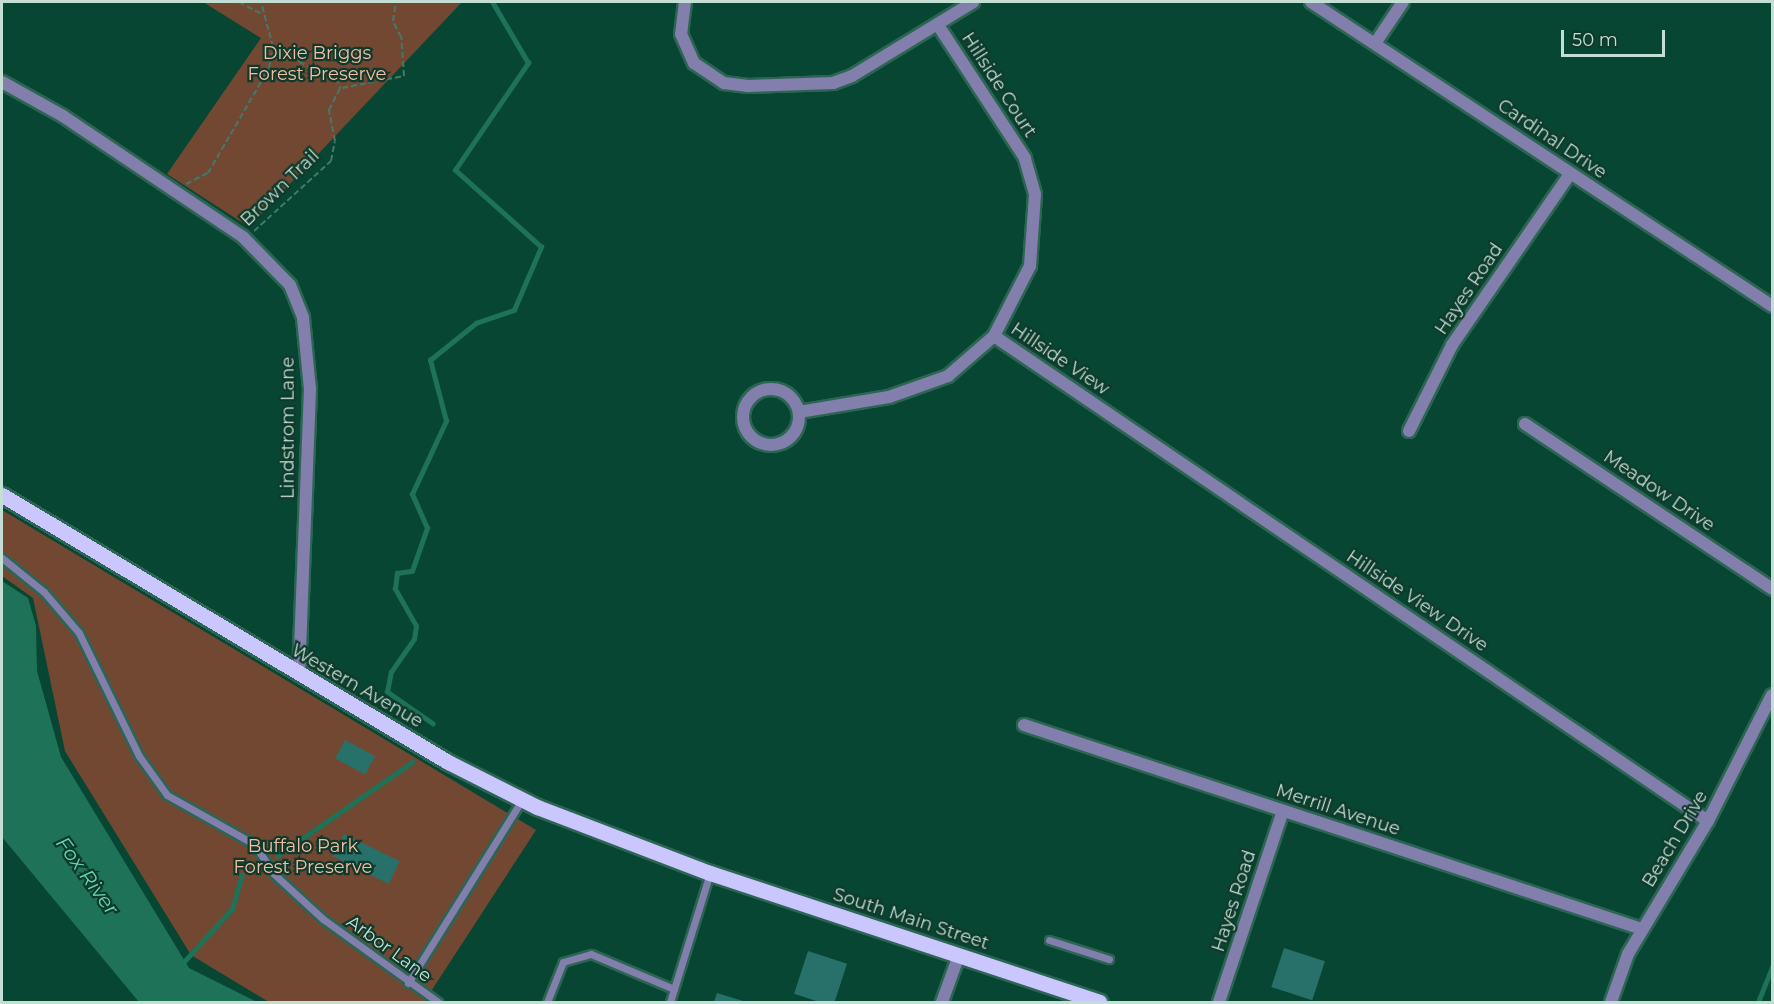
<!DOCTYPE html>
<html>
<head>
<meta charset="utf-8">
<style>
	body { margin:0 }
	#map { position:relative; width:1774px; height:1004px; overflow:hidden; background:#084634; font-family:Montserrat,sans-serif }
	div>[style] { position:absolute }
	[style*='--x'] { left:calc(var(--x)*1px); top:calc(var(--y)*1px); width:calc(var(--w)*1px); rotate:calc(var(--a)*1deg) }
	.green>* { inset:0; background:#724833 }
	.water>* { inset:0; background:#1e7258 }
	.stream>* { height:4.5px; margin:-2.25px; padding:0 2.25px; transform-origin:2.25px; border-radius:2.25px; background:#1e7258 }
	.building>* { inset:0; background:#28716b; transform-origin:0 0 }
	.path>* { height:2px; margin-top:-1px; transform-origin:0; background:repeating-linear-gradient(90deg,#457868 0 6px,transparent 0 9px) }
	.roads { filter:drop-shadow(2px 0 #2d6554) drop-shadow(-2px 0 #2d6554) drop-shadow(0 2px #2d6554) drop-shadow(0 -2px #2d6554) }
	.service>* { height:7px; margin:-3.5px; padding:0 3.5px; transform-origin:3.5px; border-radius:3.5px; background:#827fac }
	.minor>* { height:12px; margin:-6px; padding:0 6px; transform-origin:6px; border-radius:6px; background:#827fac }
	.minor>.ring { margin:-6px; padding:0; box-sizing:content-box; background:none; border:12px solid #827fac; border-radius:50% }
	.primary>* { height:15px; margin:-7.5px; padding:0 7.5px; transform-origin:7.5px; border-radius:7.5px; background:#cac7fe }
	span { translate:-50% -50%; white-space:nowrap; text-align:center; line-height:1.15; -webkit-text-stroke:4.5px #0e392b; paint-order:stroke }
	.park-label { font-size:18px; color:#f4bea4 }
	.street-label { font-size:18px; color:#c3dfd3 }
	.water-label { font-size:20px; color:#65d7af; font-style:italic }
	.frame { position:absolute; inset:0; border:3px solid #c3dfd3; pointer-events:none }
	.scale { position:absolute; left:1561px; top:30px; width:104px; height:27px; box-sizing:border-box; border:3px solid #c3dfd3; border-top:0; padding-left:8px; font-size:18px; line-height:21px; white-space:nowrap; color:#c3dfd3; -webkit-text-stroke:4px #0e392b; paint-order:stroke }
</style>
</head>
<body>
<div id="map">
	<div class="green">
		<i style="clip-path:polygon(203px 2px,462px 2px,249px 227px,167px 174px,261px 38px)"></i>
		<i style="clip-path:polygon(2px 510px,536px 830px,424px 1002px,269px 1002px,191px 955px,65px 751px,33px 598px,2px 576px)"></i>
	</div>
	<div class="water">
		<i style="clip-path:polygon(2px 581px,28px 598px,36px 626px,37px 671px,61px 757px,189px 968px,257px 1002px,139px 1002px,2px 837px)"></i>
	</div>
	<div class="stream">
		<i style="--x:433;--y:724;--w:56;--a:-145.2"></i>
		<i style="--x:387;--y:692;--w:20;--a:-79"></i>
		<i style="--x:391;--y:672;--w:40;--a:-55.1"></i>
		<i style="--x:414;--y:639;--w:13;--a:-81"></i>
		<i style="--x:416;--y:626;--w:43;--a:-119.6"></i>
		<i style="--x:395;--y:589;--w:16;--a:-83"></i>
		<i style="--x:397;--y:573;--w:15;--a:-8"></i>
		<i style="--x:412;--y:571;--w:46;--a:-70.8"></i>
		<i style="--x:427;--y:528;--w:37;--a:-114"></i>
		<i style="--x:412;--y:494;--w:81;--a:-65"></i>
		<i style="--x:446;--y:421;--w:63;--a:-104.7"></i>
		<i style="--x:430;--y:360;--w:59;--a:-38.8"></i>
		<i style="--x:476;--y:323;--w:40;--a:-18.9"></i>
		<i style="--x:514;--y:310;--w:69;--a:-66.8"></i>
		<i style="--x:541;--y:247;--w:115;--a:-138.2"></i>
		<i style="--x:455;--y:170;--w:130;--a:-55.7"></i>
		<i style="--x:528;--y:63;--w:71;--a:-120.5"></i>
		<i style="--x:277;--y:856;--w:165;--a:-34.8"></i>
		<i style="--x:181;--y:965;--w:76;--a:-47.7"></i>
		<i style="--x:232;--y:909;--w:35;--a:-74"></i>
		<i style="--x:1758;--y:1002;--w:38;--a:-68"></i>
	</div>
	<div class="building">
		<i style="left:345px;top:740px;width:34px;height:21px;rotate:28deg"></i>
		<i style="left:344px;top:834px;width:62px;height:25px;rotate:26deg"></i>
		<i style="left:1284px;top:948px;width:43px;height:41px;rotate:18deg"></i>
		<i style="left:808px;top:951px;width:41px;height:45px;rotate:18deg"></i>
		<i style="clip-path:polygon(717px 993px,746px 1002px,714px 1002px)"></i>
	</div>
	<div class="path">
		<i style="--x:239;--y:2;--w:26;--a:28"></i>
		<i style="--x:273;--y:56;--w:19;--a:-21"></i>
		<i style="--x:291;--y:49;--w:15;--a:58"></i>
		<i style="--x:299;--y:62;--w:40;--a:23.4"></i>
		<i style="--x:336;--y:78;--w:11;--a:68"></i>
		<i style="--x:342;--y:88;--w:63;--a:-11"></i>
		<i style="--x:404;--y:76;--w:39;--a:-94"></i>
		<i style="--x:401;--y:37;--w:18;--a:-117"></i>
		<i style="--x:393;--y:21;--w:19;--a:-81"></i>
		<i style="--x:186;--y:184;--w:25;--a:-27"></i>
		<i style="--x:208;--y:173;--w:121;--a:-59.8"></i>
		<i style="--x:269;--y:68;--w:21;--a:-79"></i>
		<i style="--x:273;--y:47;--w:47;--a:-104.9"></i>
		<i style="--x:254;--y:231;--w:104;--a:-42.3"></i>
		<i style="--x:331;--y:161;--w:20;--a:-79"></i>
		<i style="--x:335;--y:141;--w:32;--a:-101"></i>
		<i style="--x:329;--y:110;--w:25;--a:-63"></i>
	</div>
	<div class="roads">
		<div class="service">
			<i style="--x:2;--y:558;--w:54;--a:39"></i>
			<i style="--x:44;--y:592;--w:54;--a:49.5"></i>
			<i style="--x:79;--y:633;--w:137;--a:64"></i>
			<i style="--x:139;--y:756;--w:48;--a:54.3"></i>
			<i style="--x:167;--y:795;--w:100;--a:29.4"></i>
			<i style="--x:254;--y:844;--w:36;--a:56"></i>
			<i style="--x:274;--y:874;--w:67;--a:42.6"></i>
			<i style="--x:323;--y:919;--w:142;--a:35.8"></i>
			<i style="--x:1049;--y:940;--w:63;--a:17.6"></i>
			<i style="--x:408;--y:983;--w:216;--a:-58.1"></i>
			<i style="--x:547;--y:1002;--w:43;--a:-68.2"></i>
			<i style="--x:563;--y:962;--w:29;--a:-16"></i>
			<i style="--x:591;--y:954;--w:90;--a:22.9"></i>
			<i style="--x:670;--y:1002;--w:135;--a:-72.8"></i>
		</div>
		<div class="minor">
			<i style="--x:685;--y:2;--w:32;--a:97"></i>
			<i style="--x:681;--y:34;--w:32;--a:66"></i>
			<i style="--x:694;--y:63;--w:36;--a:34"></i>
			<i style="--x:724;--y:83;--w:24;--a:7"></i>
			<i style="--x:748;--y:86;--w:85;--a:-2"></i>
			<i style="--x:833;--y:83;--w:20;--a:-20"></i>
			<i style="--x:852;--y:76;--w:142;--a:-31.4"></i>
			<i style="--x:1311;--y:2;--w:552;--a:33.4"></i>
			<i style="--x:1376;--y:42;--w:48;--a:-56"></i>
			<i style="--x:2;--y:82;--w:70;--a:29.1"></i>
			<i style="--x:63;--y:116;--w:217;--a:33.9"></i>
			<i style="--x:243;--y:237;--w:67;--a:45.6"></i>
			<i style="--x:290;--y:285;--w:35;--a:68"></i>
			<i style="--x:303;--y:318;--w:71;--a:84.4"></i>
			<i style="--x:310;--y:389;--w:286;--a:92.2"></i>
			<i style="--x:994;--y:336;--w:863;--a:34.19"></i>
			<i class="ring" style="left:743px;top:389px;width:44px;height:44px"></i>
			<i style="--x:799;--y:412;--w:91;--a:-9.5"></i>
			<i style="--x:889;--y:397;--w:63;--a:-19.6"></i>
			<i style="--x:948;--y:376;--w:61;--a:-41"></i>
			<i style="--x:994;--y:336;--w:79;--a:-62.8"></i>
			<i style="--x:1030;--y:266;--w:72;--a:-86"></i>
			<i style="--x:1035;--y:194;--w:37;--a:-106"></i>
			<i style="--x:1025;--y:158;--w:159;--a:-123.2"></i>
			<i style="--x:1525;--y:424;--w:297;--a:33.7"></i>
			<i style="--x:1409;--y:431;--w:96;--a:-63.4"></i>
			<i style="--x:1452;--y:345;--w:208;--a:-55.4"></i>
			<i style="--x:1024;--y:725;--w:651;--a:18.27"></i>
			<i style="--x:942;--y:1002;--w:50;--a:-70.1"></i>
			<i style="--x:1219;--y:1002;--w:201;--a:-71.5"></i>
			<i style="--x:1611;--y:1002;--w:51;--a:-70.5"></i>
			<i style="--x:1628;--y:954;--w:155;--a:-59"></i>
			<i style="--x:1708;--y:821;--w:141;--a:-63.1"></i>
		</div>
		<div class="primary">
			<i style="--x:2;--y:495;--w:520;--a:30.91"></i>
			<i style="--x:448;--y:762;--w:100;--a:26.8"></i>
			<i style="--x:537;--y:807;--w:185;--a:20.9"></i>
			<i style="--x:710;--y:873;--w:410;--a:18.3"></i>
		</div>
	</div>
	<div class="park-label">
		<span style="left:317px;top:64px">Dixie Briggs<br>Forest Preserve</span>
		<span style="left:303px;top:857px">Buffalo Park<br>Forest Preserve</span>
	</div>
	<div class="street-label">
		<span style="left:999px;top:85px;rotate:57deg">Hillside Court</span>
		<span style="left:1552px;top:139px;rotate:34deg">Cardinal Drive</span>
		<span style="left:280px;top:188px;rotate:-44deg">Brown Trail</span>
		<span style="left:1469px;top:289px;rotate:-56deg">Hayes Road</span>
		<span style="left:1060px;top:359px;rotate:34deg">Hillside View</span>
		<span style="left:288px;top:428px;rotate:-90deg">Lindstrom Lane</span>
		<span style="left:1659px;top:491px;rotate:34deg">Meadow Drive</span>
		<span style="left:1417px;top:601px;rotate:34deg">Hillside View Drive</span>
		<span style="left:357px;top:686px;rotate:30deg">Western Avenue</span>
		<span style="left:1338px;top:810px;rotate:18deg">Merrill Avenue</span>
		<span style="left:1675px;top:839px;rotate:-59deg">Beach Drive</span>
		<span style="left:1234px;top:901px;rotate:-72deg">Hayes Road</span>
		<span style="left:911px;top:919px;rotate:18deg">South Main Street</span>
		<span style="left:389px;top:949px;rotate:36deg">Arbor Lane</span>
	</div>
	<div class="water-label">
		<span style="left:87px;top:876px;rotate:54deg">Fox River</span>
	</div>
	<div class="frame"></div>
	<div class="scale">50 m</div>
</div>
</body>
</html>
